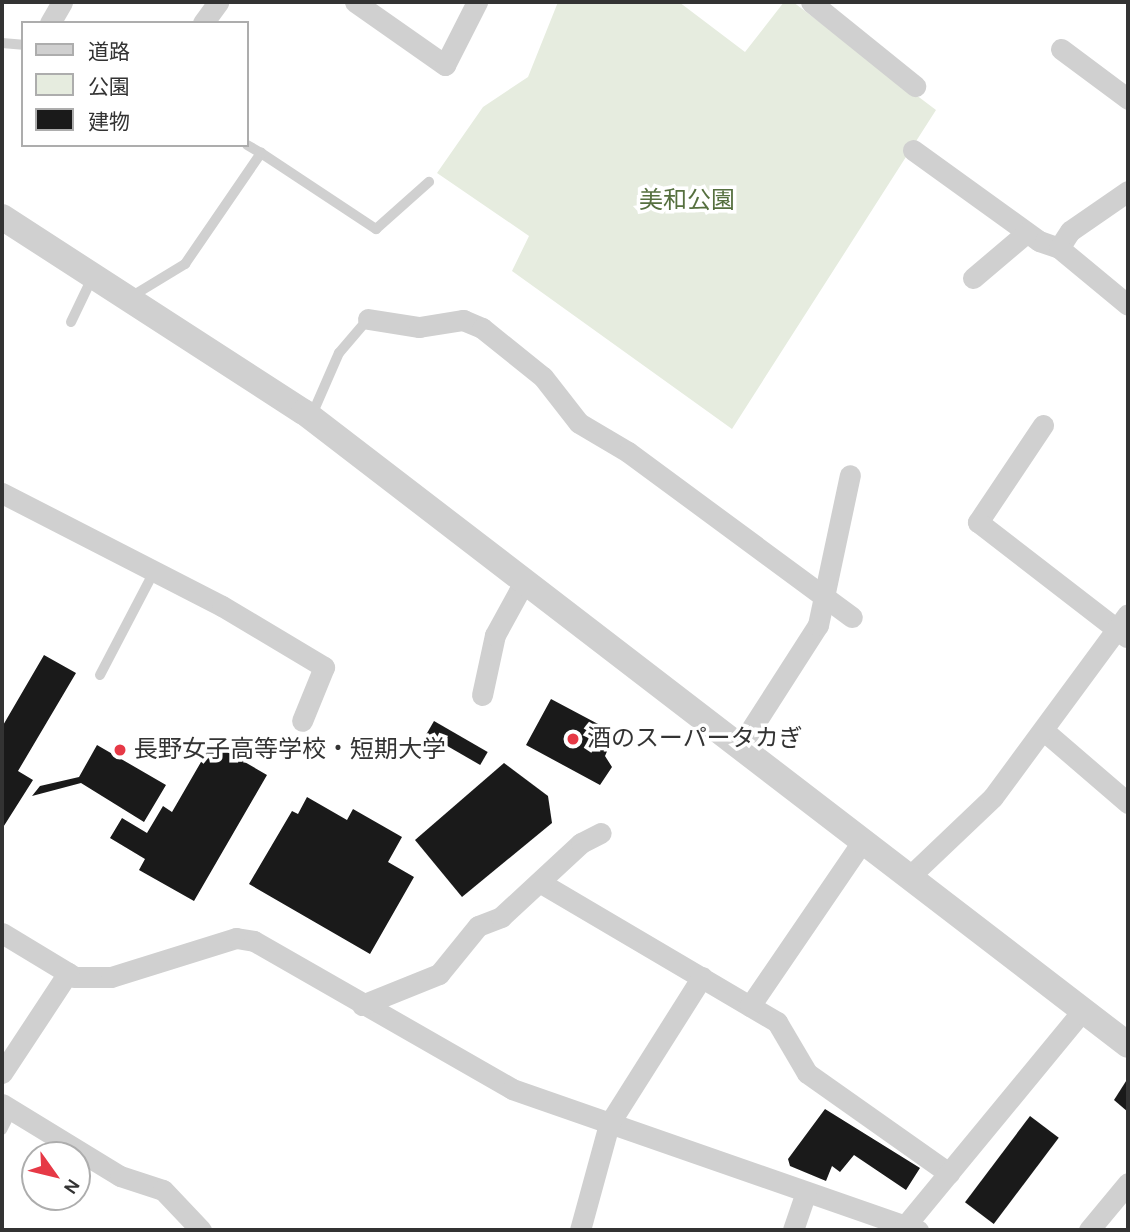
<!DOCTYPE html>
<html>
<head>
<meta charset="utf-8">
<style>
	body { margin:0 }
	#map { position:relative; width:1130px; height:1232px; overflow:hidden; background:#fff; font-family:Karla,"Noto Sans JP",sans-serif }
	div>[style] { position:absolute }
	[style*='--x'] { left:calc(var(--x)*1px); top:calc(var(--y)*1px); width:calc(var(--w)*1px); rotate:calc(var(--a)*1deg) }
	.green>* { inset:0; background:#e6ecdf }
	.building>* { inset:0; background:#1a1a1a; transform-origin:0 0 }
	.service>* { height:10px; margin:-5px; padding:0 5px; transform-origin:5px; border-radius:5px; background:#d0d0d0 }
	.minor>* { height:21px; margin:-10.5px; padding:0 10.5px; transform-origin:10.5px; border-radius:10.5px; background:#d0d0d0 }
	.tertiary>* { height:26px; margin:-13px; padding:0 13px; transform-origin:13px; border-radius:13px; background:#d0d0d0 }
	.dots>* { width:19px; height:19px; translate:-50% -50%; box-sizing:border-box; border:4px solid #fff; border-radius:50% }
	span { translate:-50% -50%; white-space:nowrap; text-align:center; line-height:1.15; -webkit-text-stroke:7px #fff; paint-order:stroke }
	.park-label { font-size:24px; color:#56703f }
	.poi-label { font-size:24px; color:#333 }
	.left { translate:0 -50%; text-align:left }
	.frame { position:absolute; inset:0; border:4px solid #333; pointer-events:none }
	.legend { position:absolute; left:21px; top:21px; width:228px; height:126px; box-sizing:border-box; background:#fff; border:2px solid #adadad; margin:0; padding:9px 12px; list-style:none; font-size:21px; color:#333 }
	.legend li { display:flex; align-items:center; gap:14px; height:35px }
	.legend b { width:35px; border:2px solid #adadad }
	.north { position:absolute; left:21px; top:1141px; width:70px; height:70px; box-sizing:border-box; background:#fff; border:2px solid #adadad; border-radius:50%; rotate:124deg; font-size:19px; font-weight:700; line-height:28px; text-align:center; color:#333 }
	.north::after { content:''; display:block; margin:auto; width:24px; height:32px; background:#e63946; clip-path:polygon(50% 0,100% 100%,50% 72%,0 100%) }
</style>
</head>
<body>
<div id="map">
	<div class="green">
		<i style="clip-path:polygon(558px 2px,679px 2px,745px 52px,784px 2px,793px 2px,936px 110px,732px 429px,512px 271px,529px 236px,437px 173px,483px 107px,528px 77px)"></i>
	</div>
	<div class="building">
		<i style="clip-path:polygon(44px 655px,76px 673px,18px 771px,33px 780px,2px 829px,2px 727px)"></i>
		<i style="clip-path:polygon(551px 699px,615px 733px,605px 756px,612px 767px,600px 785px,526px 745px)"></i>
		<i style="left:434px;top:721px;width:62px;height:15px;rotate:30deg"></i>
		<i style="clip-path:polygon(212px 743px,267px 775px,194px 901px,139px 870px,145px 859px,110px 838px,122px 818px,147px 833px,163px 806px,172px 812px)"></i>
		<i style="clip-path:polygon(97px 745px,166px 785px,144px 822px,81px 783px,32px 796px,40px 786px,79px 777px)"></i>
		<i style="clip-path:polygon(504px 763px,548px 796px,552px 823px,462px 897px,415px 840px)"></i>
		<i style="clip-path:polygon(307px 797px,347px 820px,353px 809px,402px 837px,388px 862px,414px 877px,370px 954px,249px 884px,292px 811px,298px 814px)"></i>
		<i style="clip-path:polygon(1128px 1078px,1128px 1112px,1114px 1100px)"></i>
		<i style="clip-path:polygon(825px 1109px,920px 1168px,906px 1190px,854px 1155px,840px 1172px,832px 1166px,826px 1181px,790px 1166px,788px 1159px)"></i>
		<i style="left:1030px;top:1116px;width:36px;height:108px;rotate:37deg"></i>
	</div>
	<div class="service">
		<i style="--x:2;--y:43;--w:21;--a:5"></i>
		<i style="--x:261;--y:153;--w:138;--a:33.5"></i>
		<i style="--x:376;--y:229;--w:71;--a:-41.6"></i>
		<i style="--x:129;--y:298;--w:66;--a:-31.3"></i>
		<i style="--x:185;--y:264;--w:135;--a:-55.6"></i>
		<i style="--x:261;--y:153;--w:16;--a:-150"></i>
		<i style="--x:71;--y:322;--w:51;--a:-64.4"></i>
		<i style="--x:311;--y:417;--w:70;--a:-66.4"></i>
		<i style="--x:339;--y:353;--w:45;--a:-49.5"></i>
		<i style="--x:100;--y:675;--w:119;--a:-62.4"></i>
		<i style="--x:2;--y:1130;--w:22;--a:-63"></i>
	</div>
	<div class="minor">
		<i style="--x:355;--y:2;--w:110;--a:35"></i>
		<i style="--x:445;--y:65;--w:71;--a:-63.1"></i>
		<i style="--x:811;--y:2;--w:134;--a:38.9"></i>
		<i style="--x:50;--y:23;--w:24;--a:-60"></i>
		<i style="--x:203;--y:23;--w:26;--a:-54"></i>
		<i style="--x:1061;--y:49;--w:84;--a:36.7"></i>
		<i style="--x:913;--y:150;--w:155;--a:35.8"></i>
		<i style="--x:1039;--y:241;--w:21;--a:19"></i>
		<i style="--x:1128;--y:191;--w:70;--a:145.4"></i>
		<i style="--x:1070;--y:231;--w:20;--a:123"></i>
		<i style="--x:1059;--y:248;--w:89;--a:39.6"></i>
		<i style="--x:973;--y:278;--w:70;--a:-40.3"></i>
		<i style="--x:368;--y:319;--w:52;--a:8.9"></i>
		<i style="--x:419;--y:327;--w:45;--a:-9"></i>
		<i style="--x:463;--y:320;--w:21;--a:23"></i>
		<i style="--x:482;--y:328;--w:78;--a:38.8"></i>
		<i style="--x:543;--y:377;--w:58;--a:52"></i>
		<i style="--x:579;--y:423;--w:57;--a:30.6"></i>
		<i style="--x:628;--y:452;--w:278;--a:36.4"></i>
		<i style="--x:1043;--y:425;--w:117;--a:123.8"></i>
		<i style="--x:978;--y:522;--w:188;--a:37.7"></i>
		<i style="--x:2;--y:493;--w:247;--a:27.2"></i>
		<i style="--x:222;--y:606;--w:119;--a:30.9"></i>
		<i style="--x:324;--y:667;--w:58;--a:112.2"></i>
		<i style="--x:482;--y:695;--w:61;--a:-77.8"></i>
		<i style="--x:495;--y:635;--w:60;--a:-61.3"></i>
		<i style="--x:1043;--y:730;--w:112;--a:40.7"></i>
		<i style="--x:739;--y:748;--w:146;--a:-57.3"></i>
		<i style="--x:818;--y:625;--w:153;--a:-78"></i>
		<i style="--x:908;--y:878;--w:117;--a:-43.6"></i>
		<i style="--x:993;--y:797;--w:227;--a:-53.6"></i>
		<i style="--x:541;--y:883;--w:274;--a:30.5"></i>
		<i style="--x:777;--y:1022;--w:59;--a:59.5"></i>
		<i style="--x:807;--y:1073;--w:174;--a:35.2"></i>
		<i style="--x:2;--y:933;--w:85;--a:31.1"></i>
		<i style="--x:75;--y:977;--w:36;--a:0"></i>
		<i style="--x:111;--y:977;--w:131;--a:-17.3"></i>
		<i style="--x:236;--y:938;--w:18;--a:9"></i>
		<i style="--x:254;--y:941;--w:297;--a:29.8"></i>
		<i style="--x:512;--y:1089;--w:430;--a:19.2"></i>
		<i style="--x:362;--y:1005;--w:83;--a:-21.9"></i>
		<i style="--x:439;--y:974;--w:62;--a:-50.9"></i>
		<i style="--x:478;--y:926;--w:25;--a:-21"></i>
		<i style="--x:501;--y:917;--w:109;--a:-42.8"></i>
		<i style="--x:581;--y:843;--w:22;--a:-27"></i>
		<i style="--x:750;--y:1006;--w:199;--a:-55.7"></i>
		<i style="--x:2;--y:1073;--w:120;--a:-56.6"></i>
		<i style="--x:2;--y:1104;--w:138;--a:31.4"></i>
		<i style="--x:120;--y:1176;--w:45;--a:18"></i>
		<i style="--x:163;--y:1190;--w:55;--a:46.5"></i>
		<i style="--x:905;--y:1226;--w:280;--a:-50.5"></i>
		<i style="--x:580;--y:1230;--w:110;--a:-74.7"></i>
		<i style="--x:609;--y:1124;--w:174;--a:-57.7"></i>
		<i style="--x:793;--y:1230;--w:40;--a:-71.1"></i>
		<i style="--x:1089;--y:1230;--w:61;--a:-50.3"></i>
	</div>
	<div class="tertiary">
		<i style="--x:2;--y:217;--w:359;--a:32.9"></i>
		<i style="--x:304;--y:412;--w:1039;--a:37.53"></i>
	</div>
	<div class="dots">
		<i style="left:573px;top:739px;background:#e63946"></i>
		<i style="left:120px;top:750px;background:#e63946"></i>
	</div>
	<div class="park-label">
		<span style="left:687px;top:201px">美和公園</span>
	</div>
	<div class="poi-label">
		<span class="left" style="left:587px;top:739px">酒のスーパータカぎ</span>
		<span class="left" style="left:134px;top:750px">長野女子高等学校・短期大学</span>
	</div>
	<div class="frame"></div>
	<ul class="legend">
	<li><b style="height:9px;background:#d0d0d0"></b>道路</li>
	<li><b style="height:19px;background:#e6ecdf"></b>公園</li>
	<li><b style="height:19px;background:#1a1a1a"></b>建物</li>
	</ul>
	<div class="north">N</div>
</div>
</body>
</html>
